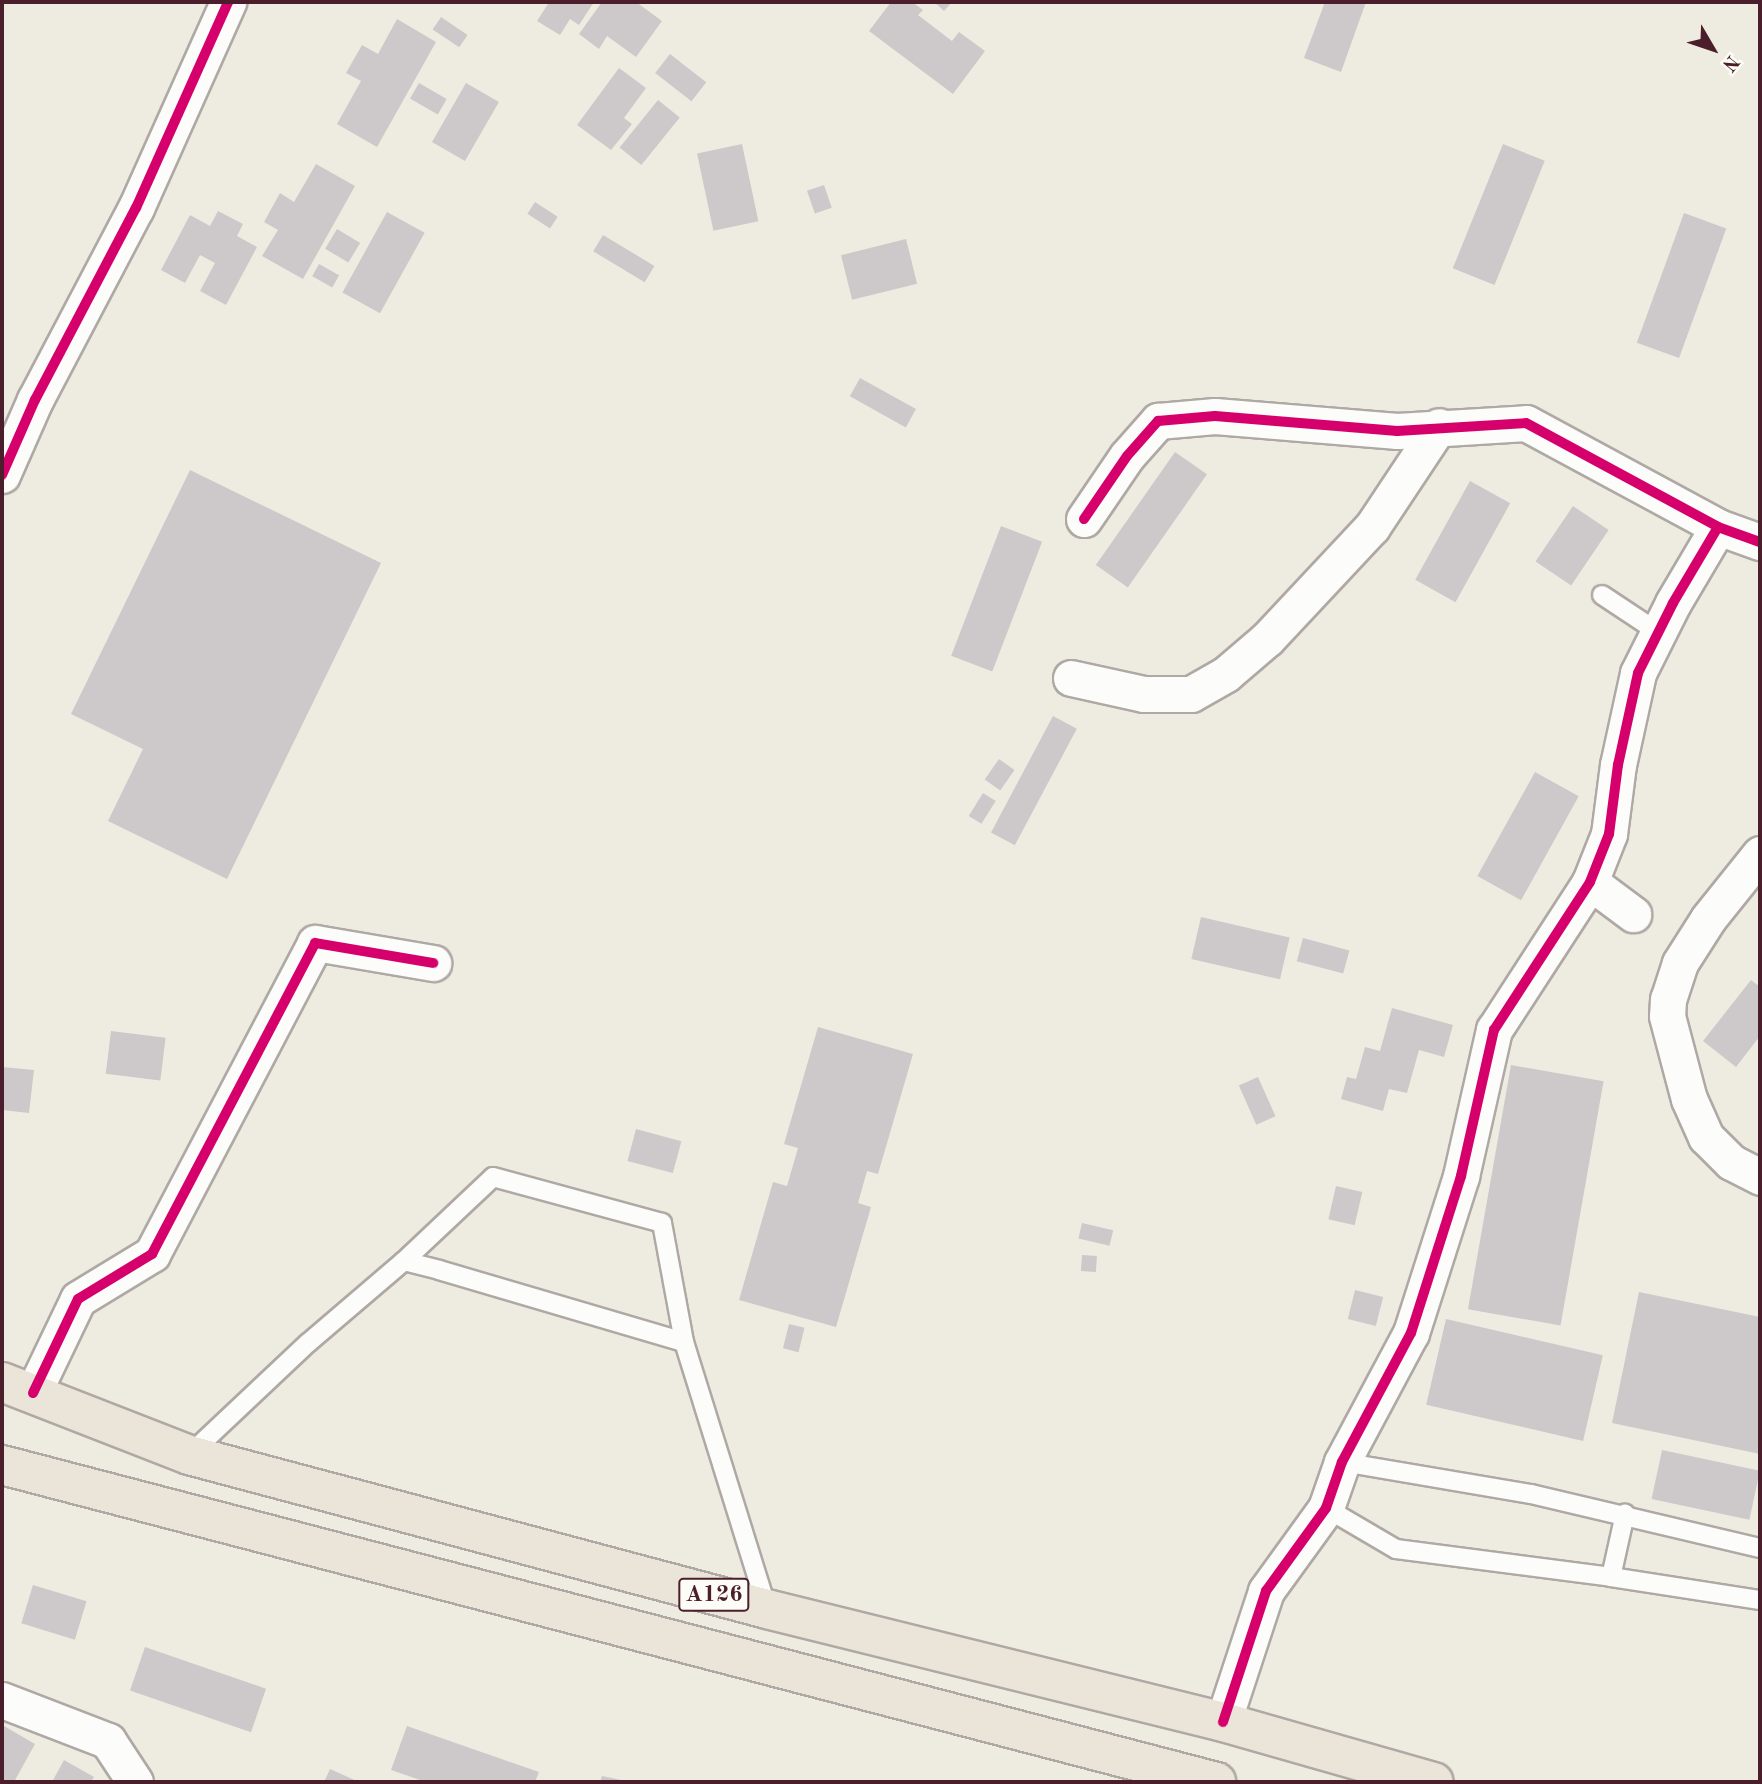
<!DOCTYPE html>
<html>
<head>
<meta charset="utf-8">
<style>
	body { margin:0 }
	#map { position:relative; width:1762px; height:1784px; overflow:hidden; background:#eeece1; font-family:"Old Standard TT",serif }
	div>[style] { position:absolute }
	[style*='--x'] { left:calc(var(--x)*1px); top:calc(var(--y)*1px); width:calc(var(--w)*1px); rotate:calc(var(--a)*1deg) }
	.building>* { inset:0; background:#cdc8ca; transform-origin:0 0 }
	.roads { filter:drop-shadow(2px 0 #afa8a4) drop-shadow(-2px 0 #afa8a4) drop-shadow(0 2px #afa8a4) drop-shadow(0 -2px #afa8a4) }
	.service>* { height:18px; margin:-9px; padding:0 9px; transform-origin:9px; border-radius:9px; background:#fcfcfa }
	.minor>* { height:35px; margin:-17.5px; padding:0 17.5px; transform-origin:17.5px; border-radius:17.5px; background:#fcfcfa }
	.trunk>* { height:38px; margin:-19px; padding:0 19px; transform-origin:19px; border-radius:19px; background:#ebe4d9 }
	.cycleway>* { height:10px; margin:-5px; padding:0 5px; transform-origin:5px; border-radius:5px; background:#d6006c }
	span { translate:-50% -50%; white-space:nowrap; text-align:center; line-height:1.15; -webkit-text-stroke:6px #fdfcf7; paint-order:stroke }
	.shield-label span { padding:2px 5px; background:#fdfcf7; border:2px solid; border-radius:5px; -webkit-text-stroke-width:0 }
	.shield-label { font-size:23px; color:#4a1f2b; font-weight:700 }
	.frame { position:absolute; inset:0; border:4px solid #4a1f2b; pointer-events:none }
	.north { position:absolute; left:1678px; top:14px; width:70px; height:70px; -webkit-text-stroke:5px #fdfcf7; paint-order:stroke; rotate:129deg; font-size:19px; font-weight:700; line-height:28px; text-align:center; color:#4a1f2b }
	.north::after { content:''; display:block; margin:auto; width:24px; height:32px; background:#4a1f2b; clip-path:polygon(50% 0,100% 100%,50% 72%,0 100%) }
</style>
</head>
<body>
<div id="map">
	<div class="building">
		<i style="clip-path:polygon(545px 2px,594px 2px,579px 25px,570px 19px,560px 35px,537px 21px,548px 4px)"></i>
		<i style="clip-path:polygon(602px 2px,636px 2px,662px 21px,636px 57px,607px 36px,599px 49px,579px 34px)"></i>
		<i style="clip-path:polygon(891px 2px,912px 2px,923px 10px,918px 15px,952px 41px,959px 32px,985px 51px,953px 94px,869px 31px)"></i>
		<i style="clip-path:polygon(934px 2px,952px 2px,944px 11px)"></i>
		<i style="clip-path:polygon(1325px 2px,1366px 2px,1341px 72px,1304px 58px)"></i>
		<i style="left:441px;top:17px;width:32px;height:15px;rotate:34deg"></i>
		<i style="clip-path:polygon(397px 19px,436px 42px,377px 147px,337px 124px,361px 81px,346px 73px,362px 45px,378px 54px)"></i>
		<i style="left:670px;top:54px;width:46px;height:24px;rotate:38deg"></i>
		<i style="clip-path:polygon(619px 68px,646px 88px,624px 118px,632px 124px,611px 150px,577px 125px)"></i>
		<i style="left:419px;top:83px;width:32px;height:18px;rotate:30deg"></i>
		<i style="left:466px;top:83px;width:38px;height:68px;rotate:30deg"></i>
		<i style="left:658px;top:100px;width:28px;height:61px;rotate:39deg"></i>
		<i style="left:742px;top:144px;width:79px;height:46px;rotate:78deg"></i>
		<i style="left:1503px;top:144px;width:45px;height:134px;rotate:22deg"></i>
		<i style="clip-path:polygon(316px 164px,355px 186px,303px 279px,262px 256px,278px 230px,264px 222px,280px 193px,294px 202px)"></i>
		<i style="left:824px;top:185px;width:24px;height:18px;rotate:71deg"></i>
		<i style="left:535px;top:202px;width:27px;height:14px;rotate:33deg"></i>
		<i style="clip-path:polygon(218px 211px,243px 224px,237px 236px,257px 247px,226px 305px,200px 291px,215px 263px,200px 255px,185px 283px,161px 270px,190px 215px,210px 226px)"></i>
		<i style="left:387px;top:212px;width:43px;height:92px;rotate:29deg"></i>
		<i style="left:1684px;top:213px;width:45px;height:138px;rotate:20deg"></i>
		<i style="left:337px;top:229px;width:27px;height:23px;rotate:31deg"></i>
		<i style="left:603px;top:235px;width:60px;height:19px;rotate:31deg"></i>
		<i style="left:906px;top:239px;width:46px;height:67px;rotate:76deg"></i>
		<i style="left:319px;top:264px;width:23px;height:14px;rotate:29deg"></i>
		<i style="left:860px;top:378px;width:64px;height:21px;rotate:29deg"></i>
		<i style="left:1175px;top:452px;width:39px;height:138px;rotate:35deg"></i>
		<i style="clip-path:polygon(190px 470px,381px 563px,227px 879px,108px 821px,143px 749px,71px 714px)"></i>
		<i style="left:1470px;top:481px;width:46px;height:113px;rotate:29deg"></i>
		<i style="left:1573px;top:506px;width:43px;height:67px;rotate:34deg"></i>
		<i style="left:1001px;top:526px;width:44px;height:139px;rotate:21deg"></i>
		<i style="left:1053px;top:716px;width:27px;height:132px;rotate:28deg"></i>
		<i style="left:999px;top:759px;width:19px;height:25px;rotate:35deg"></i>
		<i style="left:1535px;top:772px;width:50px;height:119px;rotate:29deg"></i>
		<i style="left:983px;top:793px;width:15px;height:27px;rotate:32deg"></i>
		<i style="left:1201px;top:917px;width:91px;height:43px;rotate:13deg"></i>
		<i style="left:1303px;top:938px;width:48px;height:24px;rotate:15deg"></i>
		<i style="clip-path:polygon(1751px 980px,1760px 987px,1760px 1036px,1736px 1067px,1703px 1041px)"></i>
		<i style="clip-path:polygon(1392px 1008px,1453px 1025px,1444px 1057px,1419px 1050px,1407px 1093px,1389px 1089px,1383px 1111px,1341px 1099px,1347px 1077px,1356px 1079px,1365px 1047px,1380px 1051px)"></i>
		<i style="clip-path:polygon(818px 1027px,913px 1054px,878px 1174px,867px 1171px,858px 1203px,871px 1207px,836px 1327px,739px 1300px,773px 1182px,787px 1186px,798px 1148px,784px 1144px)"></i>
		<i style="left:111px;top:1031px;width:55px;height:43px;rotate:7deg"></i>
		<i style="left:1511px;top:1065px;width:94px;height:248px;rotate:10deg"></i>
		<i style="clip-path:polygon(2px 1067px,34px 1070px,29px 1113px,2px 1110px)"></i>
		<i style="left:1258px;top:1077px;width:43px;height:21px;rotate:66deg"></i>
		<i style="left:636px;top:1129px;width:47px;height:33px;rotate:15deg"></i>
		<i style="left:1336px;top:1186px;width:27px;height:34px;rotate:13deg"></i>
		<i style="left:1082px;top:1223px;width:32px;height:16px;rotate:13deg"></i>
		<i style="left:1082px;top:1255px;width:15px;height:16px;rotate:4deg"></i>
		<i style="left:1355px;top:1290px;width:29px;height:30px;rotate:14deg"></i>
		<i style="clip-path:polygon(1639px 1292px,1760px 1317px,1760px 1454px,1612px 1423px)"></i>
		<i style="left:1446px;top:1319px;width:161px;height:88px;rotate:13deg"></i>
		<i style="left:789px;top:1324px;width:16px;height:25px;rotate:14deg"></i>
		<i style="left:1662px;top:1450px;width:100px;height:50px;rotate:12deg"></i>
		<i style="left:33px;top:1585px;width:56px;height:40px;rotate:17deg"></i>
		<i style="left:145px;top:1647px;width:128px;height:46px;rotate:19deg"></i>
		<i style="clip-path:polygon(4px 1726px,35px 1744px,14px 1782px,2px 1782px)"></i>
		<i style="clip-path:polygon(407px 1726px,539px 1772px,535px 1782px,426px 1782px,391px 1770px)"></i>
		<i style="clip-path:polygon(64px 1760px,94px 1777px,91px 1782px,52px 1782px)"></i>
		<i style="clip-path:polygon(330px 1769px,359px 1782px,324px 1782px)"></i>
		<i style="clip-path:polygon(602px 1776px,626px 1781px,626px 1782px,600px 1782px)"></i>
	</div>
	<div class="roads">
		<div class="service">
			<i style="--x:1602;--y:595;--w:67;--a:33.5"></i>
			<i style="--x:404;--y:1261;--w:122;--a:-43.3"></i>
			<i style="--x:493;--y:1177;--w:175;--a:15.2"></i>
			<i style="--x:662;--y:1223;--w:121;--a:79.5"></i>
			<i style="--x:189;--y:1455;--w:163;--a:-43.3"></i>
			<i style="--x:308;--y:1343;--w:126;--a:-40.5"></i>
			<i style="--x:404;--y:1261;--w:36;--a:14"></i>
			<i style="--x:439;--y:1270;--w:255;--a:16.4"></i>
			<i style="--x:684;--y:1342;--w:280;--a:72.7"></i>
			<i style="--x:1342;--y:1462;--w:192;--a:9.6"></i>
			<i style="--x:1531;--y:1494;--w:235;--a:13.3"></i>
			<i style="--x:1326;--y:1508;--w:81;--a:30.4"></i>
			<i style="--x:1396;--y:1549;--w:217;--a:7.4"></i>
			<i style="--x:1611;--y:1577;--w:151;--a:8.8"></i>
			<i style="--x:1611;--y:1577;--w:65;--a:-77.5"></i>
		</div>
		<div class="minor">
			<i style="--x:2;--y:475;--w:82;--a:-66.3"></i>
			<i style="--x:35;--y:400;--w:217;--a:-62.3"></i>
			<i style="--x:136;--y:208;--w:226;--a:-65.9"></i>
			<i style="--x:1084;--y:519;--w:76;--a:-55.7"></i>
			<i style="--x:1127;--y:456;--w:47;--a:-48.5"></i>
			<i style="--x:1158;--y:421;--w:57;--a:-5"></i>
			<i style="--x:1215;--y:416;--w:183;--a:4.7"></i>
			<i style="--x:1397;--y:431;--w:129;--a:-3.5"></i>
			<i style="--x:1526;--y:423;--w:218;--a:28.4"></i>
			<i style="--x:1718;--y:527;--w:45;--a:19.7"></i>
			<i style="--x:1071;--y:678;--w:75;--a:12.4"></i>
			<i style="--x:1144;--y:694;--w:47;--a:0"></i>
			<i style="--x:1191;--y:694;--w:40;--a:-29.7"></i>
			<i style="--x:1226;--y:674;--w:55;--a:-40.6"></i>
			<i style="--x:1268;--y:638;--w:152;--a:-46.9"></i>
			<i style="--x:1372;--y:527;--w:121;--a:-56.4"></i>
			<i style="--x:1760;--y:854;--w:83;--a:128.7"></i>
			<i style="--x:1708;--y:919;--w:52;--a:122.5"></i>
			<i style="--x:1680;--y:963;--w:38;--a:108"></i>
			<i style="--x:1668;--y:999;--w:17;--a:93"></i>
			<i style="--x:1667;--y:1016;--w:86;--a:75.2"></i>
			<i style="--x:1689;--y:1099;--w:42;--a:65.9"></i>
			<i style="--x:1706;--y:1137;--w:35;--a:45"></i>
			<i style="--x:1731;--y:1162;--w:33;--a:27"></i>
			<i style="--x:1590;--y:882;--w:54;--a:36.7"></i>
			<i style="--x:33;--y:1393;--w:104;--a:-64.4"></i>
			<i style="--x:78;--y:1299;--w:87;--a:-31.3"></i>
			<i style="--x:152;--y:1254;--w:351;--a:-62.3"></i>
			<i style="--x:315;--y:943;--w:120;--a:9.6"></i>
			<i style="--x:2;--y:1700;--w:114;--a:21.1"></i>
			<i style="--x:108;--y:1741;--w:49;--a:56.6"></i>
			<i style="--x:1223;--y:1722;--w:138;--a:-71.8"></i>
			<i style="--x:1266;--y:1591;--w:102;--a:-54.1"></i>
			<i style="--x:1326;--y:1508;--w:49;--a:-70.8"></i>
			<i style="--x:1342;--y:1462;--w:146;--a:-61.9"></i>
			<i style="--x:1411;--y:1333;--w:165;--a:-72.3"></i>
			<i style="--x:1461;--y:1176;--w:150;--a:-77.3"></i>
			<i style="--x:1494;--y:1030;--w:176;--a:-57"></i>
			<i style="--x:1590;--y:882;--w:52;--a:-68.4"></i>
			<i style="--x:1609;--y:834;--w:70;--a:-82.6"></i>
			<i style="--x:1618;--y:765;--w:94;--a:-77.7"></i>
			<i style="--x:1638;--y:673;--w:78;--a:-63.4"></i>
			<i style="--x:1673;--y:603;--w:88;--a:-59.4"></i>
		</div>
		<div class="trunk">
			<i style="--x:2;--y:1382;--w:201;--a:21.3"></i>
			<i style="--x:189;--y:1455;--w:598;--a:14.92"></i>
			<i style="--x:767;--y:1609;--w:470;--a:13.9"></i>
			<i style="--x:1223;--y:1722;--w:219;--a:15.9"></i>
			<i style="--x:2;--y:1465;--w:1255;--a:14.63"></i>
		</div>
	</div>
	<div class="cycleway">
		<i style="--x:2;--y:475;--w:82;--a:-66.3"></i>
		<i style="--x:35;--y:400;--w:217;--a:-62.3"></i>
		<i style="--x:136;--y:208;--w:226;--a:-65.9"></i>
		<i style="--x:1084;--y:519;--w:76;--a:-55.7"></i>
		<i style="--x:1127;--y:456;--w:47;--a:-48.5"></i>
		<i style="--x:1158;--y:421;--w:57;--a:-5"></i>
		<i style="--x:1215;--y:416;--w:183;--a:4.7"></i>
		<i style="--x:1397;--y:431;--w:129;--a:-3.5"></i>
		<i style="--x:1526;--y:423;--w:218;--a:28.4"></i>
		<i style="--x:1718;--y:527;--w:45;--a:19.7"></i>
		<i style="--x:33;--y:1393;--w:104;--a:-64.4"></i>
		<i style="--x:78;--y:1299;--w:87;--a:-31.3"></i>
		<i style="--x:152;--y:1254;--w:351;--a:-62.3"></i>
		<i style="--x:315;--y:943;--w:120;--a:9.6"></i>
		<i style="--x:1223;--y:1722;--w:138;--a:-71.8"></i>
		<i style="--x:1266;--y:1591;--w:102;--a:-54.1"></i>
		<i style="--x:1326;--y:1508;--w:49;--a:-70.8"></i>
		<i style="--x:1342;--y:1462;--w:146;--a:-61.9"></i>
		<i style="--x:1411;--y:1333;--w:165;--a:-72.3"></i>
		<i style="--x:1461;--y:1176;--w:150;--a:-77.3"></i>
		<i style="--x:1494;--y:1030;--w:176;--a:-57"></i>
		<i style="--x:1590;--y:882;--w:52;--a:-68.4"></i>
		<i style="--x:1609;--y:834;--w:70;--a:-82.6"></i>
		<i style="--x:1618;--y:765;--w:94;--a:-77.7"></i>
		<i style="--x:1638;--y:673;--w:78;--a:-63.4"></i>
		<i style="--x:1673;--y:603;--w:88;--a:-59.4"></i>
	</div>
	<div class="shield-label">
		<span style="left:714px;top:1595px">A126</span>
	</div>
	<div class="frame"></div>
	<div class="north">N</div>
</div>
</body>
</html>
